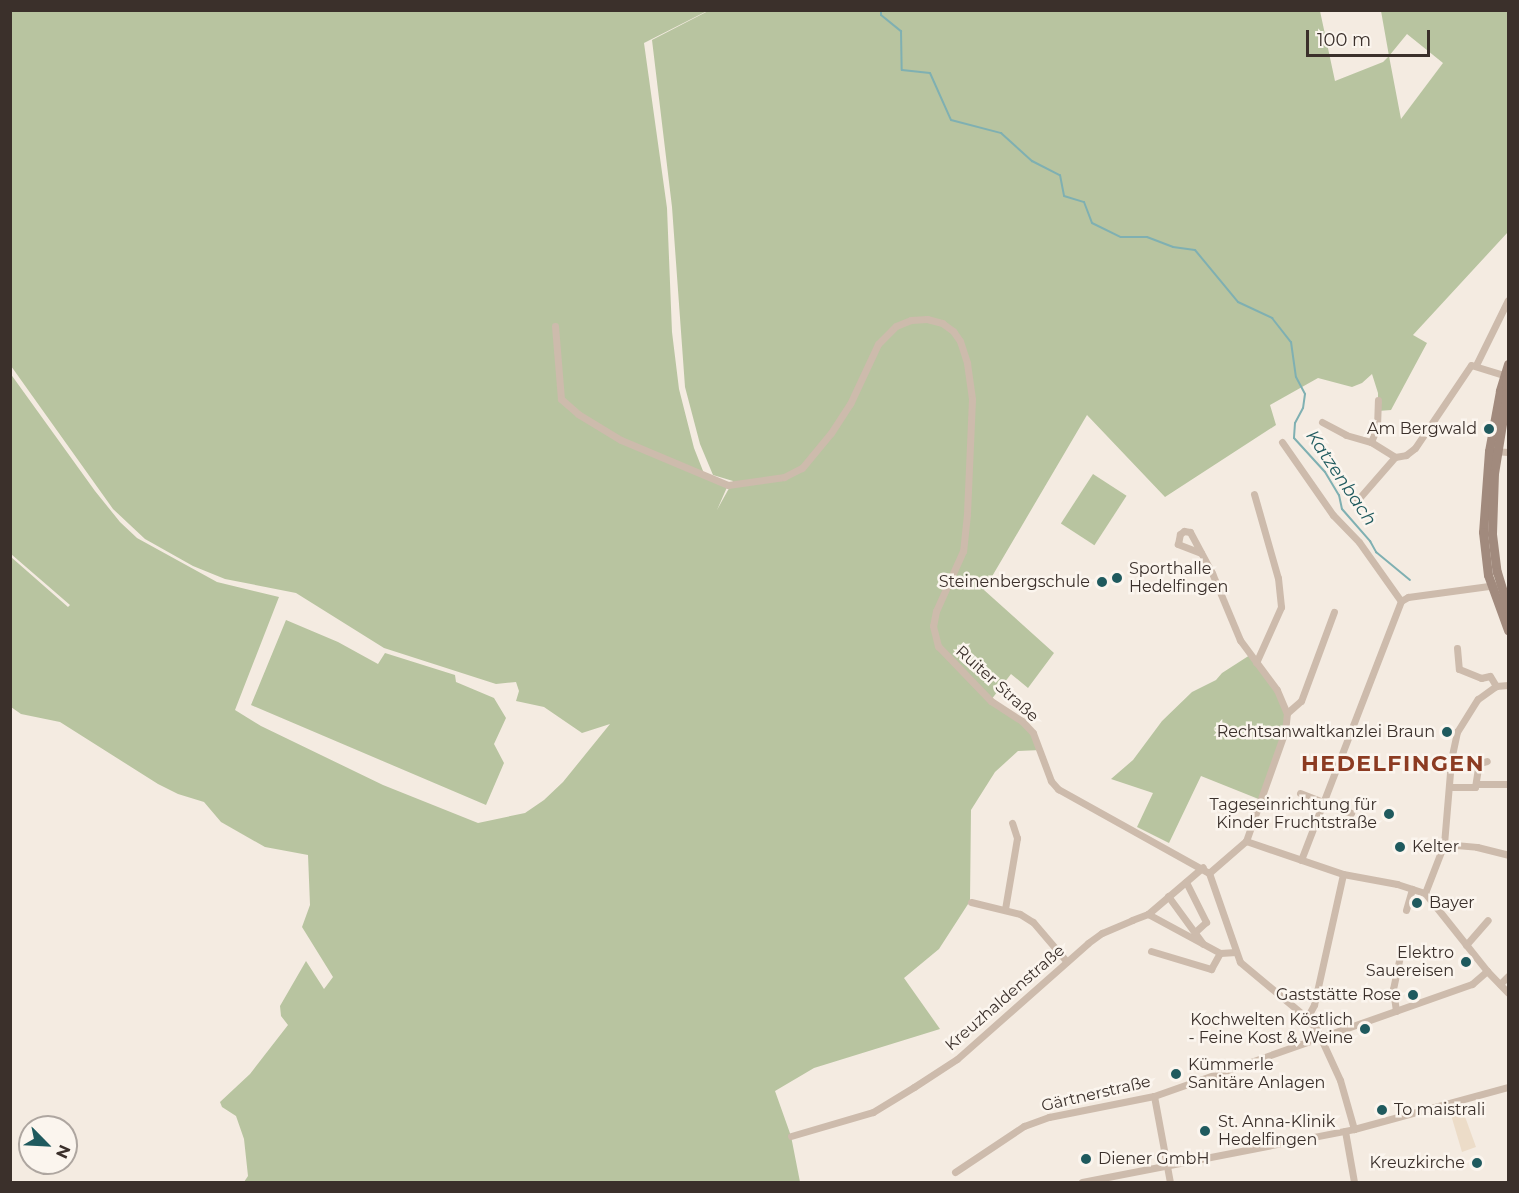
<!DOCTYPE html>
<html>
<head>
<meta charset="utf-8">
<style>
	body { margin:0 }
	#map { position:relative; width:1519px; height:1193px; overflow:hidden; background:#f4ebe1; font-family:Montserrat,sans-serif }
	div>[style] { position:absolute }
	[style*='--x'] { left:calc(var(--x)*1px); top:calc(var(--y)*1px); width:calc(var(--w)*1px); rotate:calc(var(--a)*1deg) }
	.green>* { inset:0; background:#b8c4a0; transform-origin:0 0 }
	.plaza>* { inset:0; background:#ecdcc8 }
	.stream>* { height:2px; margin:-1px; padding:0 1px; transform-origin:1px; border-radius:1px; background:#7fb0b2 }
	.minor>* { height:7px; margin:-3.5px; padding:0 3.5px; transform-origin:3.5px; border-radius:3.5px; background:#cdbbac }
	.secondary>* { height:9px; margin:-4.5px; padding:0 4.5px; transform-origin:4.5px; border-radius:4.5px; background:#a18a7d }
	.dots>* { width:16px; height:16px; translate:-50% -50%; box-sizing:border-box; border:3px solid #fbf5ee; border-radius:50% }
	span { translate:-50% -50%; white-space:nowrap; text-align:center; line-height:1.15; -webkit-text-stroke:5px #fbf5ee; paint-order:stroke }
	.poi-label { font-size:16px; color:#3b302b }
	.right { translate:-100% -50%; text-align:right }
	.left { translate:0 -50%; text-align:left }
	.street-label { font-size:16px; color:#3b302b }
	.water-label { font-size:18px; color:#1f5a5e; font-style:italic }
	.district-label { font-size:22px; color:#8c3b22; font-weight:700; letter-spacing:1.5px }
	.frame { position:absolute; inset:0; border:12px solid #3b302b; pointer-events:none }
	.north { position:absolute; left:18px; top:1115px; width:60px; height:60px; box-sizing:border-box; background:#fbf5ee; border:2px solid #aea6a0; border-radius:50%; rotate:114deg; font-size:16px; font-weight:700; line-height:24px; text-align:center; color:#3b302b }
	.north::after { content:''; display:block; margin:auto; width:21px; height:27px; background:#1f5a5e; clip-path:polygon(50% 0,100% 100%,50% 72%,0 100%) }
	.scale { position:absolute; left:1306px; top:30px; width:124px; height:27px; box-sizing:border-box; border:3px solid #3b302b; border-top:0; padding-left:8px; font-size:18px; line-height:21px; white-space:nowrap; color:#3b302b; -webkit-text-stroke:4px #fbf5ee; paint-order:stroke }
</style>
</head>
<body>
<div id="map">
	<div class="green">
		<i style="clip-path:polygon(evenodd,710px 10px,1320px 11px,1335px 81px,1383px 62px,1389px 56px,1381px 11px,1508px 11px,1508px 232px,1413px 335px,1427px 343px,1391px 410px,1378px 411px,1378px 393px,1372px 374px,1362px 383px,1352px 387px,1318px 378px,1270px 405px,1276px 425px,1165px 497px,1087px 415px,984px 590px,1054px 653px,1028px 688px,1011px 674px,991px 700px,1022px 721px,1041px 750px,1018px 751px,995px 772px,971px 810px,970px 901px,939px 949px,904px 978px,940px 1029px,814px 1068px,775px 1091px,791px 1136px,800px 1182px,244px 1182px,248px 1176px,244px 1139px,236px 1116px,222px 1107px,220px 1102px,250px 1074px,288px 1025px,281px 1016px,280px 1006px,306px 961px,324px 989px,333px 977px,302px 927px,310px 905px,308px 855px,265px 847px,221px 822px,204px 802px,178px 794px,158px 784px,60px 722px,21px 714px,11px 707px,11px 557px,68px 607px,70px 605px,11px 554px,10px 373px,95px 491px,120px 522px,137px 538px,217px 582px,279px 597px,235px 710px,261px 726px,383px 785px,478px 823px,525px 813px,544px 800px,563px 782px,610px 724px,582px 733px,544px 707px,516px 701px,519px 691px,516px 682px,496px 684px,384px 648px,296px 593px,225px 579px,193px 566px,145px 539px,113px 509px,11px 366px,11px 11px,707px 11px,644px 43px,667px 208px,672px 332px,679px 389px,694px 448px,705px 476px,728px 485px,717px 510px,733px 481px,713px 475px,700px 444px,685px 387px,672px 207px,652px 40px,710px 10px,1407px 34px,1443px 63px,1401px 119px,1389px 56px,1407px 34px)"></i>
		<i style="left:1093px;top:474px;width:40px;height:59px;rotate:33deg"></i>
		<i style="clip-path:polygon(286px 620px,338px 642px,378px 664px,385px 653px,455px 675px,456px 682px,494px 698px,506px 718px,494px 744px,504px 763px,486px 805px,251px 705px)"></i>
		<i style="clip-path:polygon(1250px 655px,1268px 676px,1287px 713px,1285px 731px,1261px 800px,1201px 776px,1169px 843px,1137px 827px,1153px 793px,1111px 779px,1133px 760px,1162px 721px,1192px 692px,1216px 680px,1222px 673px)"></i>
	</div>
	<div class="plaza">
		<i style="clip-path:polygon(1463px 1111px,1476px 1147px,1462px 1152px,1451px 1115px)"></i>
	</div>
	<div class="stream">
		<i style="--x:881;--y:10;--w:5;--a:90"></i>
		<i style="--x:881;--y:15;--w:26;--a:39"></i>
		<i style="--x:901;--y:31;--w:39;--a:89"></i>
		<i style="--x:902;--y:70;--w:28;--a:6"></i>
		<i style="--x:930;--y:73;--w:51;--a:65.9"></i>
		<i style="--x:951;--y:120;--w:52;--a:14.6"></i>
		<i style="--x:1001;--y:133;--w:42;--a:42.1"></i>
		<i style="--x:1032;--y:161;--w:31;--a:27"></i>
		<i style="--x:1060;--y:175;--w:21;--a:79"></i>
		<i style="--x:1064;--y:196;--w:21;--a:17"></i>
		<i style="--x:1084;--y:202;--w:22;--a:69"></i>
		<i style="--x:1092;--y:223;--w:32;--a:26"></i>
		<i style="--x:1121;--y:237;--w:26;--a:0"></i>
		<i style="--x:1147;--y:237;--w:28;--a:21"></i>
		<i style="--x:1173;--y:247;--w:22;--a:8"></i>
		<i style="--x:1195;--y:250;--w:67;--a:50.4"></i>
		<i style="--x:1238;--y:302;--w:38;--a:25"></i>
		<i style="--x:1272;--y:318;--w:31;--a:52"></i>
		<i style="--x:1291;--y:342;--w:35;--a:82"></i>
		<i style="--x:1296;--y:377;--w:19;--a:62"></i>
		<i style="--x:1305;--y:394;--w:14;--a:98"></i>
		<i style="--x:1303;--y:408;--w:17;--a:118"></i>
		<i style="--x:1295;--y:423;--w:15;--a:94"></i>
		<i style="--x:1294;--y:438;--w:46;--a:47.6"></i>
		<i style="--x:1325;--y:472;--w:27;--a:59"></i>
		<i style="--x:1339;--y:495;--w:14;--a:78"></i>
		<i style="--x:1342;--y:509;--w:43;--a:48.8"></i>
		<i style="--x:1370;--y:541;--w:13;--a:61"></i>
		<i style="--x:1376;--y:552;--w:44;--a:39.5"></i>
	</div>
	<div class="minor">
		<i style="--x:555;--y:326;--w:73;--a:85.3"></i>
		<i style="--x:561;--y:399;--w:23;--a:41"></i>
		<i style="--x:578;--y:414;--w:50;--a:31.2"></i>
		<i style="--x:621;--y:440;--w:116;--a:22.8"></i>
		<i style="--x:728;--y:485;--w:57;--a:-8.1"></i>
		<i style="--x:784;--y:477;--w:20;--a:-27"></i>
		<i style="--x:802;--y:468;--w:45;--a:-50.4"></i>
		<i style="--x:831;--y:433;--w:35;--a:-57"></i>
		<i style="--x:850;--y:404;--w:66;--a:-65"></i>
		<i style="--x:878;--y:344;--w:25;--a:-45"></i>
		<i style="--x:896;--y:326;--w:16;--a:-22"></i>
		<i style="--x:911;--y:320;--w:16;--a:-4"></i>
		<i style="--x:927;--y:319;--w:16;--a:15"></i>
		<i style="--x:942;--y:323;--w:14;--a:36"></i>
		<i style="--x:953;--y:331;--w:12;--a:55"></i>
		<i style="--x:960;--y:341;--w:23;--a:72"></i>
		<i style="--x:967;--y:363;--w:36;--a:82"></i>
		<i style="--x:972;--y:399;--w:115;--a:92.5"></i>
		<i style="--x:967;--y:514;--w:37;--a:96"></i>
		<i style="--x:963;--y:551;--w:66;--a:114.2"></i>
		<i style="--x:936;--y:611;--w:15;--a:101"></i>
		<i style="--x:933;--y:626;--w:21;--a:76"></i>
		<i style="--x:938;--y:646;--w:76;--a:46.1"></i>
		<i style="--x:991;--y:701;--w:37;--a:33"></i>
		<i style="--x:1022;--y:721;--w:16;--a:47"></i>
		<i style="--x:1033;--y:733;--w:51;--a:69.4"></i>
		<i style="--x:1051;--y:781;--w:11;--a:49"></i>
		<i style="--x:1058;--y:789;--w:173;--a:29.1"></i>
		<i style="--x:1209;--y:873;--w:94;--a:70.8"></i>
		<i style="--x:1240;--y:962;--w:87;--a:39.9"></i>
		<i style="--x:1307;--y:1018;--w:16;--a:50"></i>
		<i style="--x:1317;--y:1030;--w:55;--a:65.3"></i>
		<i style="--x:1340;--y:1080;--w:51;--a:74.1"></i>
		<i style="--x:1476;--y:365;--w:72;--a:-63.8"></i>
		<i style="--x:1322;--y:422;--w:27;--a:28"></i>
		<i style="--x:1346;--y:435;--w:26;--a:16"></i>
		<i style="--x:1371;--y:442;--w:28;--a:32"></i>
		<i style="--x:1395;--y:457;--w:11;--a:-10"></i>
		<i style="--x:1406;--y:455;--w:11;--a:-38"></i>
		<i style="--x:1415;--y:448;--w:100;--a:-56"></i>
		<i style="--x:1471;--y:365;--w:37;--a:17"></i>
		<i style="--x:1282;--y:442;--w:89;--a:55.1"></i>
		<i style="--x:1333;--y:515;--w:37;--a:46"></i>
		<i style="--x:1359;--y:542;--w:72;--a:54.6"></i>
		<i style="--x:1371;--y:442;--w:16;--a:-68"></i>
		<i style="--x:1377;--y:427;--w:27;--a:-88"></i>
		<i style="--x:1493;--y:451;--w:15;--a:4"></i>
		<i style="--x:1254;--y:494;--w:87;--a:74.1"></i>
		<i style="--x:1278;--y:578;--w:29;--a:84"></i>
		<i style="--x:1281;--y:607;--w:61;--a:114.1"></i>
		<i style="--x:1354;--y:504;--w:62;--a:-48.9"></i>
		<i style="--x:1201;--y:553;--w:25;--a:-159"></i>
		<i style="--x:1178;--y:544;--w:10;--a:-79"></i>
		<i style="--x:1180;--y:534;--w:5;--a:-37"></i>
		<i style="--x:1184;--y:531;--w:6;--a:9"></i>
		<i style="--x:1190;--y:532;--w:47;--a:61.8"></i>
		<i style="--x:1212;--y:573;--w:73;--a:67.3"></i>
		<i style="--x:1240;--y:640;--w:62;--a:53.5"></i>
		<i style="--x:1277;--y:690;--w:25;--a:67"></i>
		<i style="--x:1287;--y:713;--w:18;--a:96"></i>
		<i style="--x:1285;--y:731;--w:117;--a:109.5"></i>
		<i style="--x:1457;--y:648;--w:21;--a:85"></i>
		<i style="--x:1459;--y:669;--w:24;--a:22"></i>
		<i style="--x:1481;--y:678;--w:9;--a:-13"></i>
		<i style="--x:1490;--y:676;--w:12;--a:59"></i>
		<i style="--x:1287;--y:713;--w:18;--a:-41"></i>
		<i style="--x:1301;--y:701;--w:95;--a:-69.7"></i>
		<i style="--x:1476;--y:784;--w:31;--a:0"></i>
		<i style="--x:1450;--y:787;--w:25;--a:0"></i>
		<i style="--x:1475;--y:787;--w:19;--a:-81"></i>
		<i style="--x:1478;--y:768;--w:5;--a:-68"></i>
		<i style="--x:1480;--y:763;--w:7;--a:-16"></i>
		<i style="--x:1300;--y:793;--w:55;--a:21.4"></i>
		<i style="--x:1444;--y:844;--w:33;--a:5"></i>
		<i style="--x:1477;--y:847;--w:32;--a:14"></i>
		<i style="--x:1301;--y:860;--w:278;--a:-68.9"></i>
		<i style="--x:1401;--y:601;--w:8;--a:-30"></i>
		<i style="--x:1408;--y:597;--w:89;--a:-7.8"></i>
		<i style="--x:1209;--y:873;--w:49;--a:-40.9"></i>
		<i style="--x:1246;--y:841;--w:102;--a:18.8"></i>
		<i style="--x:1343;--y:874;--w:55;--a:10.5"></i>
		<i style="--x:1397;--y:884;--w:29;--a:18"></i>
		<i style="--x:1186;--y:882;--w:45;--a:63.4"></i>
		<i style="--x:1206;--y:922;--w:15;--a:138"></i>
		<i style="--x:1425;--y:893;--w:53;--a:-68.8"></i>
		<i style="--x:1444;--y:844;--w:84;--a:-85.2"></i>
		<i style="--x:1451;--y:760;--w:29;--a:-78"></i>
		<i style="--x:1457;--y:732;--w:39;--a:-58"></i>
		<i style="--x:1478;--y:699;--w:22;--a:-36"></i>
		<i style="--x:1496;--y:686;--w:12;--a:-5"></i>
		<i style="--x:1425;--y:893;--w:100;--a:51.5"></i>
		<i style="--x:1487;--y:971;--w:30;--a:46"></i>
		<i style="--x:1168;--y:896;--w:59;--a:53.9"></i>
		<i style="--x:971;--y:902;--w:50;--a:13.8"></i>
		<i style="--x:1020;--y:914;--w:15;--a:32"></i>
		<i style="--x:1033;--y:922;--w:52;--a:49.6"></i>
		<i style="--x:1005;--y:909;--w:72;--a:-80.4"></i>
		<i style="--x:1017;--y:838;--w:16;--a:-108"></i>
		<i style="--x:1406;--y:910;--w:22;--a:-74"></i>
		<i style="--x:1148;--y:914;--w:72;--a:-40.5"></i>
		<i style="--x:1466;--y:945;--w:33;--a:-49"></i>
		<i style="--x:1151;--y:951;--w:63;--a:16.7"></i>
		<i style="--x:1211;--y:969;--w:18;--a:-61"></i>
		<i style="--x:1500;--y:984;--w:11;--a:-45"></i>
		<i style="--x:1396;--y:1011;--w:22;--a:-98"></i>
		<i style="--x:1393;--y:989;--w:30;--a:-78"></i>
		<i style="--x:1307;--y:1018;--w:15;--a:-62"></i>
		<i style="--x:1314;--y:1005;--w:134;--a:-77.5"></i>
		<i style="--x:1154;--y:1096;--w:87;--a:79.5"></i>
		<i style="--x:1345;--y:1131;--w:52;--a:80"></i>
		<i style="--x:791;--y:1136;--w:85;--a:-16.3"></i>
		<i style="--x:873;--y:1112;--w:48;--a:-31.4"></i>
		<i style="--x:914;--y:1087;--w:51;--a:-33.1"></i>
		<i style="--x:957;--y:1059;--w:175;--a:-41.5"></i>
		<i style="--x:1088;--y:943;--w:17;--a:-36"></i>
		<i style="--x:1102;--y:933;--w:33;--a:-23"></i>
		<i style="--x:1132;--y:920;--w:17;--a:-21"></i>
		<i style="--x:1148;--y:914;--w:82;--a:28.4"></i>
		<i style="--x:1220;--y:953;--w:16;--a:-4"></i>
		<i style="--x:955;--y:1172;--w:83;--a:-33.7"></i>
		<i style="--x:1024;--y:1126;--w:27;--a:-20"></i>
		<i style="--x:1049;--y:1117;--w:107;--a:-11.3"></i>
		<i style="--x:1154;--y:1096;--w:337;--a:-19.4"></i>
		<i style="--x:1472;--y:984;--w:20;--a:-41"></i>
		<i style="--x:1082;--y:1182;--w:277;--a:-11"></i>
		<i style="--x:1354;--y:1129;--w:160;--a:-15.3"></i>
	</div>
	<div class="secondary">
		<i style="--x:1508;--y:364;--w:28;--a:107"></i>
		<i style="--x:1500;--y:391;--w:61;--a:100.4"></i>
		<i style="--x:1489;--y:451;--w:81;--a:94.2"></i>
		<i style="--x:1483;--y:532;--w:43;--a:83.4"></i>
		<i style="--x:1488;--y:575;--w:59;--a:70"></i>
		<i style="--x:1506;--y:379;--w:14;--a:86"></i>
		<i style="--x:1507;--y:393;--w:81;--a:99.2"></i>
		<i style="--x:1494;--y:473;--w:61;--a:91.9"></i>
		<i style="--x:1492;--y:534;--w:38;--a:83"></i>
		<i style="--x:1497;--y:572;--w:39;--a:73"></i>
	</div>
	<div class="dots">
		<i style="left:1489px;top:429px;background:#1f5a5e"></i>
		<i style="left:1117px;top:578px;background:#1f5a5e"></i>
		<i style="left:1102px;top:582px;background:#1f5a5e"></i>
		<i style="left:1447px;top:732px;background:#1f5a5e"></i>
		<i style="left:1389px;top:814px;background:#1f5a5e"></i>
		<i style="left:1400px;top:847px;background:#1f5a5e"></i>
		<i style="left:1417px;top:903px;background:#1f5a5e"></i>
		<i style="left:1466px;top:962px;background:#1f5a5e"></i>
		<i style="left:1413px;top:995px;background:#1f5a5e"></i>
		<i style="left:1365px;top:1029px;background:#1f5a5e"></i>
		<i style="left:1176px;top:1074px;background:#1f5a5e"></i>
		<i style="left:1382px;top:1110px;background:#1f5a5e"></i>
		<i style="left:1205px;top:1131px;background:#1f5a5e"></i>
		<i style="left:1086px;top:1159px;background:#1f5a5e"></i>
		<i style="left:1477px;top:1163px;background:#1f5a5e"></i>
	</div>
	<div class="poi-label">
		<span class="right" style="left:1477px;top:429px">Am Bergwald</span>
		<span class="left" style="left:1129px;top:578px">Sporthalle<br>Hedelfingen</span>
		<span class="right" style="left:1090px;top:582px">Steinenbergschule</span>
		<span class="right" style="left:1435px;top:732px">Rechtsanwaltkanzlei Braun</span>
		<span class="right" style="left:1377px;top:814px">Tageseinrichtung für<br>Kinder Fruchtstraße</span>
		<span class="left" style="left:1412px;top:847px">Kelter</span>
		<span class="left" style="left:1429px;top:903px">Bayer</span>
		<span class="right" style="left:1454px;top:962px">Elektro<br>Sauereisen</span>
		<span class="right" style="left:1401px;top:995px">Gaststätte Rose</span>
		<span class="right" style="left:1353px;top:1029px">Kochwelten Köstlich<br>- Feine Kost &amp; Weine</span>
		<span class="left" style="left:1188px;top:1074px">Kümmerle<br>Sanitäre Anlagen</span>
		<span class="left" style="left:1394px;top:1110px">To maistrali</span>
		<span class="left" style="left:1218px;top:1131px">St. Anna-Klinik<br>Hedelfingen</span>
		<span class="left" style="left:1098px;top:1159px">Diener GmbH</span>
		<span class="right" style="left:1465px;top:1163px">Kreuzkirche</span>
	</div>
	<div class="street-label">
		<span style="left:997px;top:684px;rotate:42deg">Ruiter Straße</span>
		<span style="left:1005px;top:998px;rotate:-41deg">Kreuzhaldenstraße</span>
		<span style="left:1096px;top:1094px;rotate:-13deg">Gärtnerstraße</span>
	</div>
	<div class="water-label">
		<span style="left:1341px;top:478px;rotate:56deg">Katzenbach</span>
	</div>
	<div class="district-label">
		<span style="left:1393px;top:764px">HEDELFINGEN</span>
	</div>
	<div class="frame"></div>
	<div class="north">N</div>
	<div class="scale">100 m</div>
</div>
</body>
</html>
